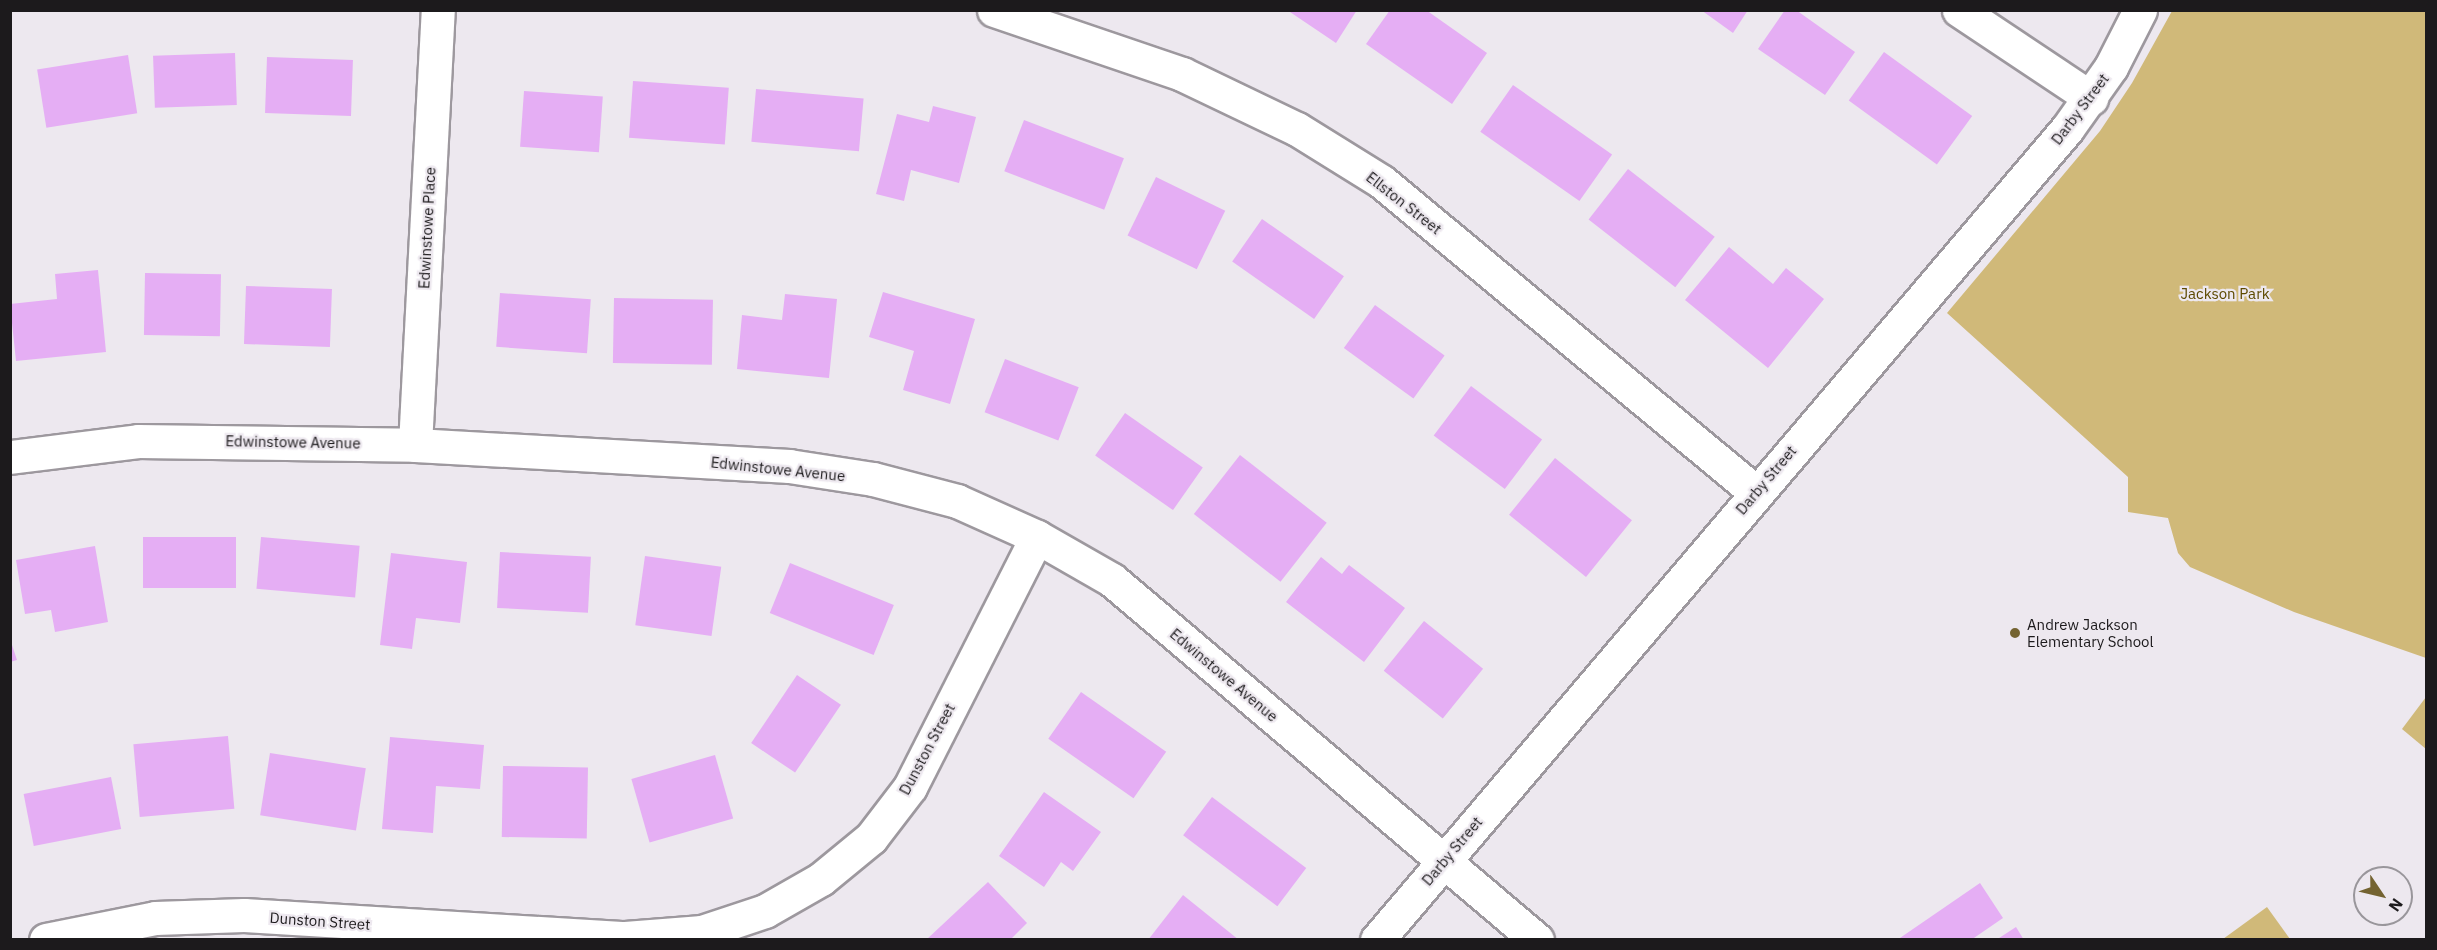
<!DOCTYPE html>
<html>
<head>
<meta charset="utf-8">
<style>
	body { margin:0 }
	#map { position:relative; width:2437px; height:950px; overflow:hidden; background:#ede8ef; font-family:"IBM Plex Sans",sans-serif }
	div>[style] { position:absolute }
	[style*='--x'] { left:calc(var(--x)*1px); top:calc(var(--y)*1px); width:calc(var(--w)*1px); rotate:calc(var(--a)*1deg) }
	.green>* { inset:0; background:#d0b979 }
	.building>* { inset:0; background:#e5aef4; transform-origin:0 0 }
	.roads { filter:drop-shadow(2px 0 #9d989e) drop-shadow(-2px 0 #9d989e) drop-shadow(0 2px #9d989e) drop-shadow(0 -2px #9d989e) }
	.minor>* { height:33px; margin:-16.5px; padding:0 16.5px; transform-origin:16.5px; border-radius:16.5px; background:#fff }
	.dots>* { width:16px; height:16px; translate:-50% -50%; box-sizing:border-box; border:3px solid #ede8ef; border-radius:50% }
	span { translate:-50% -50%; white-space:nowrap; text-align:center; line-height:1.15; -webkit-text-stroke:4.5px #ede8ef; paint-order:stroke }
	.street-label { font-size:15px; color:#1c1a1c }
	.park-label { font-size:15px; color:#5d4900 }
	.poi-label { font-size:15px; color:#1c1a1c }
	.left { translate:0 -50%; text-align:left }
	.frame { position:absolute; inset:0; border:12px solid #1c1a1c; pointer-events:none }
	.north { position:absolute; left:2353px; top:866px; width:60px; height:60px; box-sizing:border-box; background:#ede8ef; border:2px solid #99969b; border-radius:50%; rotate:125deg; font-size:16px; font-weight:700; line-height:24px; text-align:center; color:#1c1a1c }
	.north::after { content:''; display:block; margin:auto; width:21px; height:27px; background:#746331; clip-path:polygon(50% 0,100% 100%,50% 72%,0 100%) }
</style>
</head>
<body>
<div id="map">
	<div class="green">
		<i style="clip-path:polygon(2172px 11px,2426px 11px,2426px 658px,2294px 612px,2190px 567px,2178px 553px,2168px 518px,2128px 512px,2128px 477px,1947px 313px,2100px 131px,2132px 83px)"></i>
		<i style="clip-path:polygon(2426px 697px,2426px 749px,2402px 729px)"></i>
		<i style="clip-path:polygon(2267px 907px,2290px 939px,2223px 939px)"></i>
	</div>
	<div class="building">
		<i style="clip-path:polygon(1287px 10px,1357px 10px,1336px 43px)"></i>
		<i style="clip-path:polygon(1390px 10px,1426px 10px,1487px 53px,1452px 104px,1366px 44px)"></i>
		<i style="clip-path:polygon(1701px 10px,1748px 10px,1733px 33px)"></i>
		<i style="clip-path:polygon(1785px 10px,1796px 10px,1855px 52px,1825px 95px,1758px 49px)"></i>
		<i style="left:1884px;top:52px;width:109px;height:60px;rotate:36deg"></i>
		<i style="left:235px;top:53px;width:52px;height:82px;rotate:88deg"></i>
		<i style="left:128px;top:55px;width:59px;height:92px;rotate:81deg"></i>
		<i style="left:267px;top:57px;width:86px;height:56px;rotate:2deg"></i>
		<i style="left:633px;top:81px;width:96px;height:57px;rotate:4deg"></i>
		<i style="left:1513px;top:85px;width:121px;height:57px;rotate:35deg"></i>
		<i style="left:756px;top:89px;width:108px;height:53px;rotate:5deg"></i>
		<i style="left:524px;top:91px;width:79px;height:56px;rotate:4deg"></i>
		<i style="clip-path:polygon(933px 106px,976px 117px,959px 183px,911px 170px,904px 201px,876px 194px,897px 114px,929px 122px)"></i>
		<i style="left:1024px;top:120px;width:107px;height:55px;rotate:21deg"></i>
		<i style="left:1628px;top:169px;width:110px;height:64px;rotate:38deg"></i>
		<i style="left:1156px;top:177px;width:77px;height:65px;rotate:26deg"></i>
		<i style="left:1262px;top:219px;width:100px;height:52px;rotate:35deg"></i>
		<i style="clip-path:polygon(1729px 247px,1773px 284px,1786px 268px,1824px 299px,1768px 368px,1685px 300px)"></i>
		<i style="clip-path:polygon(98px 270px,106px 352px,16px 361px,10px 304px,57px 299px,55px 274px)"></i>
		<i style="left:145px;top:273px;width:76px;height:62px;rotate:1deg"></i>
		<i style="left:246px;top:286px;width:86px;height:58px;rotate:2deg"></i>
		<i style="clip-path:polygon(883px 292px,975px 319px,950px 404px,903px 390px,914px 351px,869px 337px)"></i>
		<i style="left:500px;top:293px;width:91px;height:54px;rotate:4deg"></i>
		<i style="clip-path:polygon(785px 294px,837px 299px,829px 378px,737px 369px,742px 315px,782px 320px)"></i>
		<i style="left:614px;top:298px;width:99px;height:65px;rotate:1deg"></i>
		<i style="left:1375px;top:305px;width:86px;height:53px;rotate:36deg"></i>
		<i style="left:1005px;top:359px;width:79px;height:57px;rotate:21deg"></i>
		<i style="left:1471px;top:386px;width:89px;height:62px;rotate:37deg"></i>
		<i style="left:1125px;top:413px;width:95px;height:52px;rotate:35deg"></i>
		<i style="left:1240px;top:455px;width:110px;height:75px;rotate:38deg"></i>
		<i style="left:1555px;top:458px;width:99px;height:73px;rotate:39deg"></i>
		<i style="left:236px;top:537px;width:51px;height:93px;rotate:90deg"></i>
		<i style="left:261px;top:537px;width:99px;height:52px;rotate:5deg"></i>
		<i style="clip-path:polygon(95px 546px,108px 622px,55px 632px,51px 610px,25px 614px,16px 560px)"></i>
		<i style="left:500px;top:552px;width:91px;height:56px;rotate:3deg"></i>
		<i style="clip-path:polygon(391px 553px,467px 562px,460px 623px,416px 618px,412px 649px,380px 645px)"></i>
		<i style="left:645px;top:556px;width:77px;height:70px;rotate:8deg"></i>
		<i style="clip-path:polygon(1321px 557px,1342px 574px,1349px 565px,1405px 608px,1364px 662px,1286px 602px)"></i>
		<i style="left:790px;top:563px;width:112px;height:54px;rotate:22deg"></i>
		<i style="left:1424px;top:621px;width:76px;height:64px;rotate:39deg"></i>
		<i style="clip-path:polygon(11px 642px,17px 660px,10px 662px,10px 643px)"></i>
		<i style="left:797px;top:675px;width:53px;height:82px;rotate:34deg"></i>
		<i style="left:1081px;top:692px;width:104px;height:57px;rotate:35deg"></i>
		<i style="left:228px;top:736px;width:73px;height:95px;rotate:85deg"></i>
		<i style="clip-path:polygon(390px 737px,484px 745px,480px 789px,436px 786px,433px 833px,382px 829px)"></i>
		<i style="left:270px;top:753px;width:97px;height:63px;rotate:9deg"></i>
		<i style="left:715px;top:755px;width:66px;height:87px;rotate:74deg"></i>
		<i style="left:503px;top:766px;width:85px;height:71px;rotate:1deg"></i>
		<i style="left:111px;top:777px;width:53px;height:89px;rotate:79deg"></i>
		<i style="clip-path:polygon(1044px 792px,1101px 832px,1073px 871px,1061px 862px,1044px 887px,999px 856px)"></i>
		<i style="left:1212px;top:797px;width:118px;height:48px;rotate:37deg"></i>
		<i style="clip-path:polygon(988px 882px,1027px 923px,1010px 940px,926px 940px)"></i>
		<i style="clip-path:polygon(1980px 883px,2003px 918px,1971px 940px,1897px 940px)"></i>
		<i style="clip-path:polygon(1183px 895px,1239px 940px,1148px 940px)"></i>
		<i style="clip-path:polygon(2016px 927px,2024px 940px,1996px 940px)"></i>
	</div>
	<div class="roads">
		<div class="minor">
			<i style="--x:994;--y:10;--w:199;--a:18.8"></i>
			<i style="--x:1182;--y:74;--w:127;--a:25.6"></i>
			<i style="--x:1297;--y:129;--w:100;--a:31.9"></i>
			<i style="--x:1382;--y:182;--w:486;--a:39.7"></i>
			<i style="--x:1959;--y:10;--w:159;--a:33.7"></i>
			<i style="--x:415;--y:445;--w:436;--a:-87"></i>
			<i style="--x:10;--y:457;--w:129;--a:-7.1"></i>
			<i style="--x:138;--y:441;--w:277;--a:0.8"></i>
			<i style="--x:415;--y:445;--w:375;--a:3.2"></i>
			<i style="--x:789;--y:466;--w:85;--a:8.8"></i>
			<i style="--x:873;--y:479;--w:87;--a:14.7"></i>
			<i style="--x:957;--y:501;--w:88;--a:24.2"></i>
			<i style="--x:1037;--y:537;--w:86;--a:29.8"></i>
			<i style="--x:1112;--y:580;--w:557;--a:40.27"></i>
			<i style="--x:46;--y:940;--w:111;--a:-11.4"></i>
			<i style="--x:155;--y:918;--w:89;--a:-1.9"></i>
			<i style="--x:244;--y:915;--w:382;--a:3.5"></i>
			<i style="--x:625;--y:938;--w:77;--a:-4.5"></i>
			<i style="--x:702;--y:932;--w:66;--a:-18.4"></i>
			<i style="--x:765;--y:911;--w:64;--a:-29.7"></i>
			<i style="--x:821;--y:879;--w:65;--a:-39.4"></i>
			<i style="--x:871;--y:838;--w:64;--a:-52.6"></i>
			<i style="--x:910;--y:787;--w:280;--a:-63.1"></i>
			<i style="--x:1377;--y:940;--w:1065;--a:-49.61"></i>
			<i style="--x:2067;--y:129;--w:76;--a:-54.6"></i>
			<i style="--x:2111;--y:67;--w:64;--a:-63"></i>
		</div>
	</div>
	<div class="dots">
		<i style="left:2015px;top:633px;background:#746331"></i>
	</div>
	<div class="street-label">
		<span style="left:2080px;top:109px;rotate:-53deg">Darby Street</span>
		<span style="left:1404px;top:203px;rotate:38deg">Ellston Street</span>
		<span style="left:427px;top:228px;rotate:-87deg">Edwinstowe Place</span>
		<span style="left:293px;top:442px;rotate:1deg">Edwinstowe Avenue</span>
		<span style="left:778px;top:469px;rotate:6deg">Edwinstowe Avenue</span>
		<span style="left:1766px;top:480px;rotate:-50deg">Darby Street</span>
		<span style="left:1224px;top:675px;rotate:40deg">Edwinstowe Avenue</span>
		<span style="left:927px;top:749px;rotate:-62deg">Dunston Street</span>
		<span style="left:1452px;top:851px;rotate:-50deg">Darby Street</span>
		<span style="left:320px;top:921px;rotate:4deg">Dunston Street</span>
	</div>
	<div class="park-label">
		<span style="left:2225px;top:294px">Jackson Park</span>
	</div>
	<div class="poi-label">
		<span class="left" style="left:2027px;top:633px">Andrew Jackson<br>Elementary School</span>
	</div>
	<div class="frame"></div>
	<div class="north">N</div>
</div>
</body>
</html>
